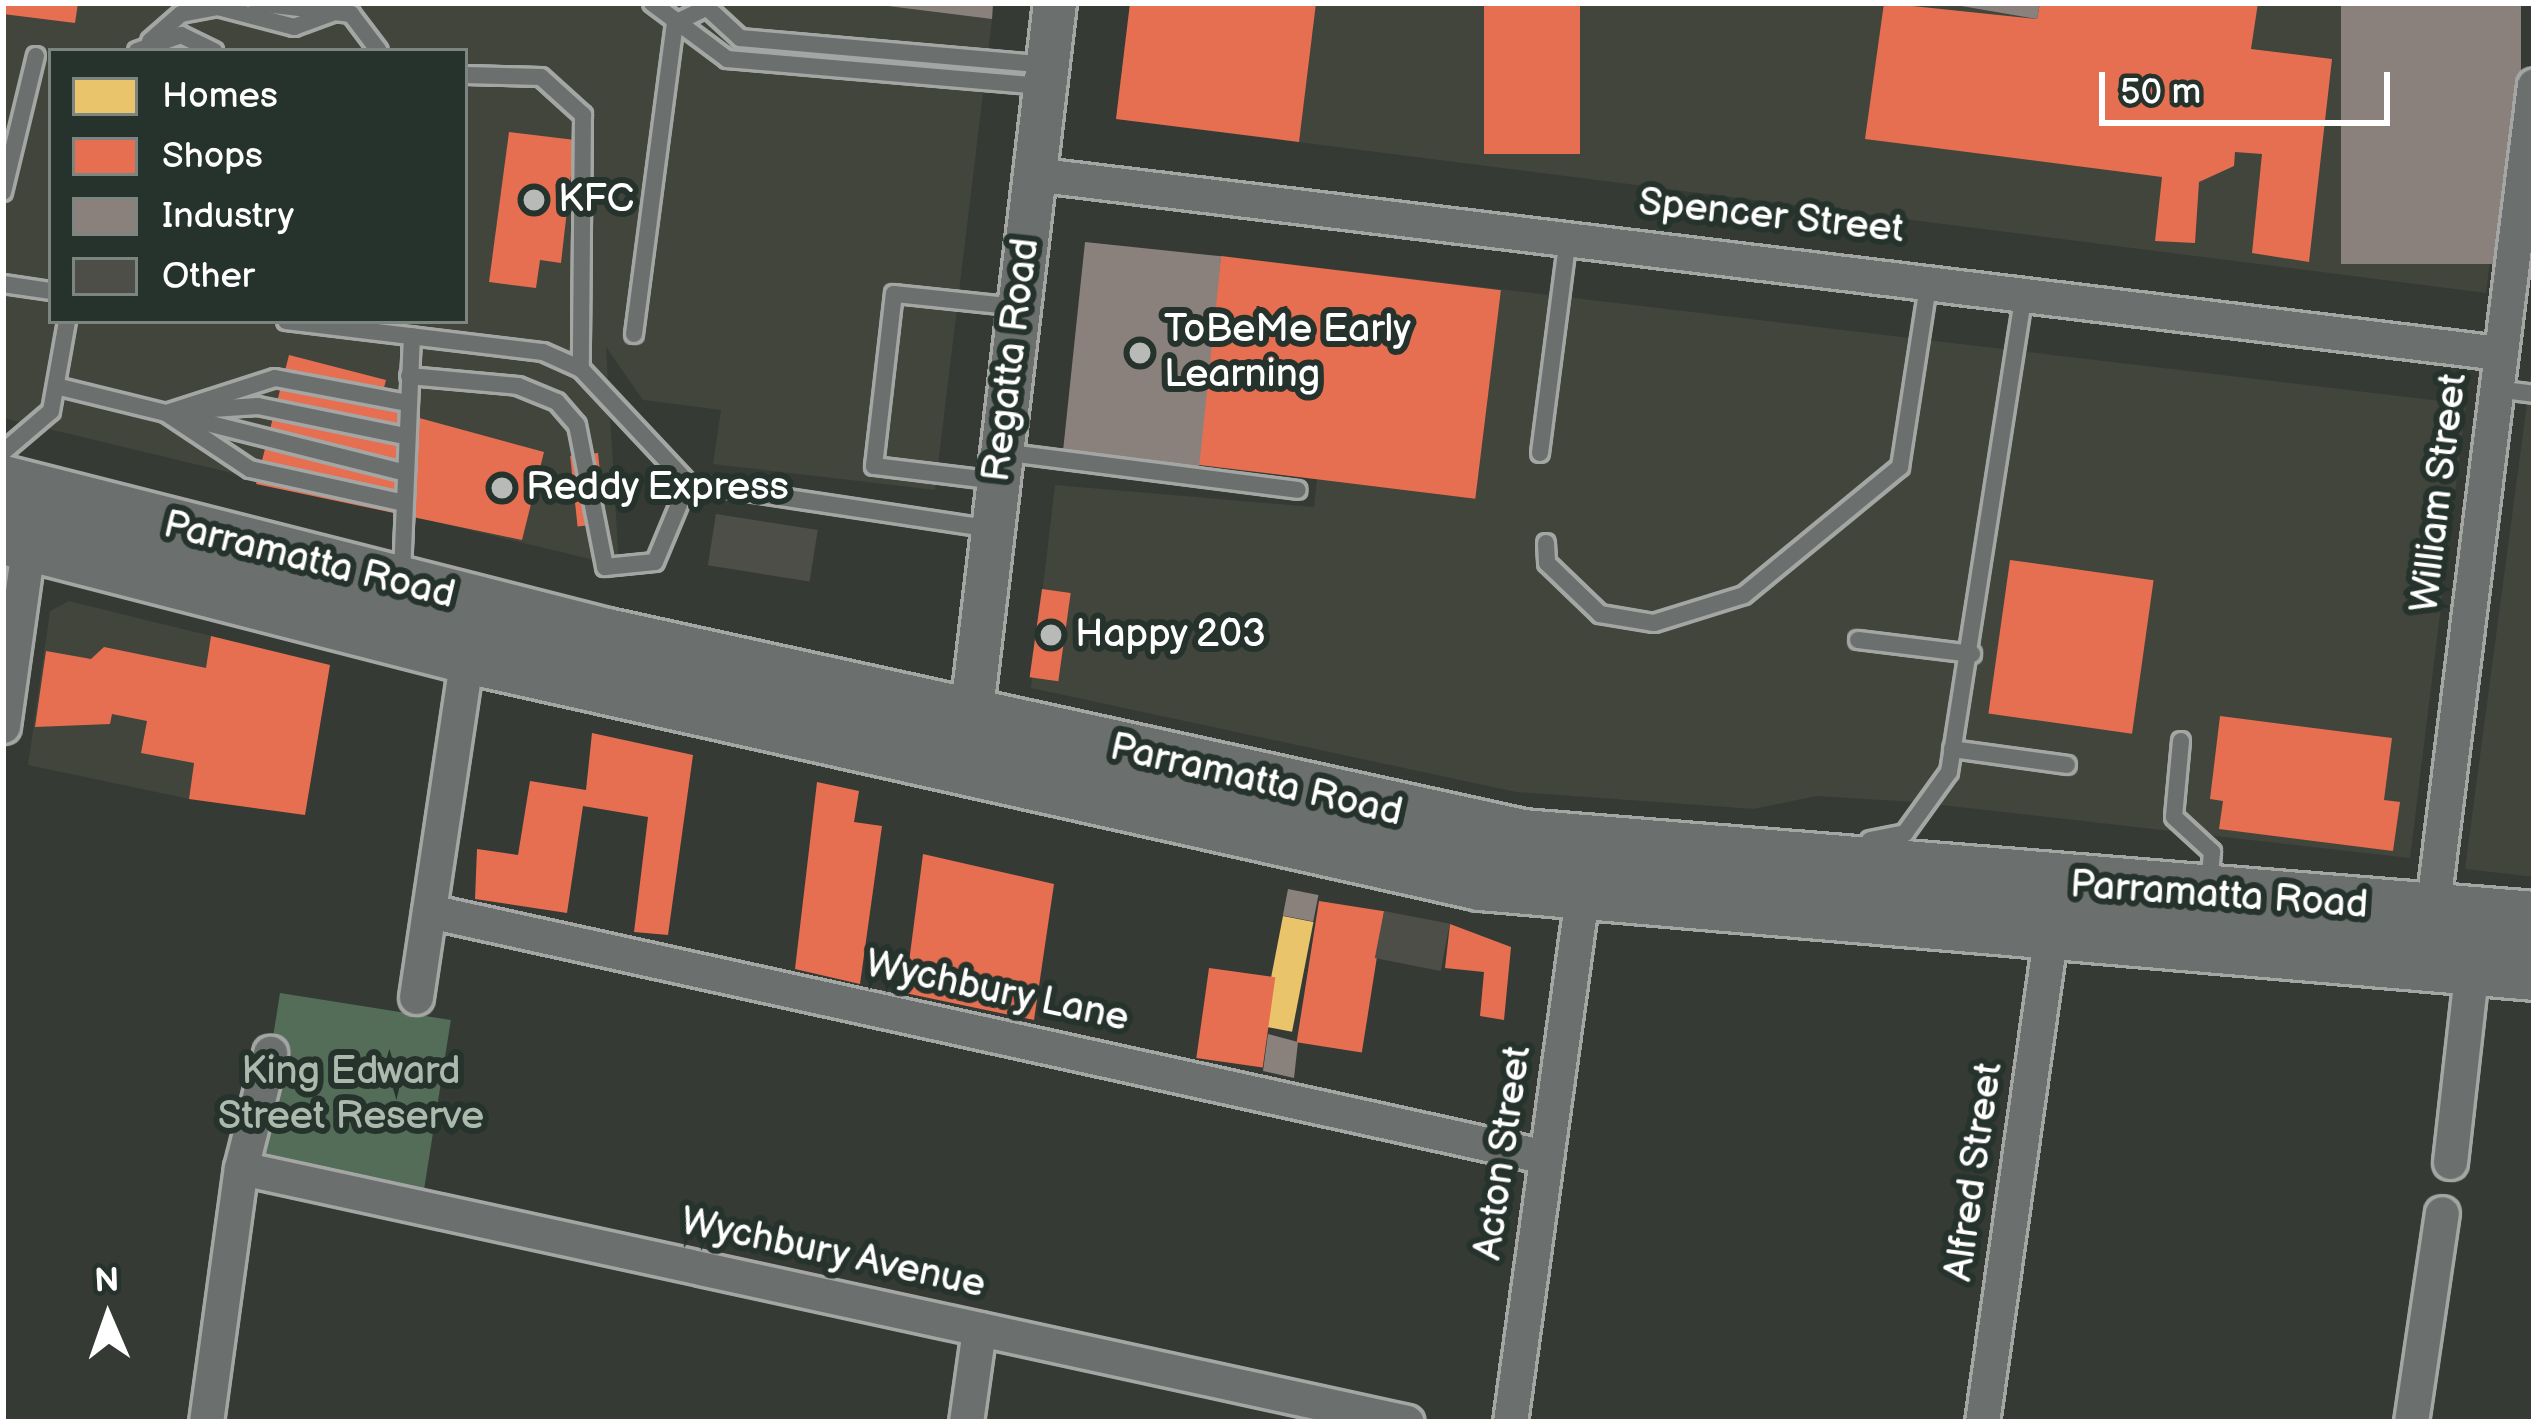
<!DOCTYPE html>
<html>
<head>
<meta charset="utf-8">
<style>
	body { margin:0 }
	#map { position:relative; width:2537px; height:1425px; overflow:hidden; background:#353a35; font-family:"Balsamiq Sans",sans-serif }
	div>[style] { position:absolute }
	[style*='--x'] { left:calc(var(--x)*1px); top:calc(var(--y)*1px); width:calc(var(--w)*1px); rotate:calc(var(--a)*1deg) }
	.built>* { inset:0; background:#41453c }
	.green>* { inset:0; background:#536d58; transform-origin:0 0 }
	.homes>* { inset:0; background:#e9c46a; transform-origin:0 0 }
	.shops>* { inset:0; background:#e76f51; transform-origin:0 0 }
	.industry>* { inset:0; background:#8a817c; transform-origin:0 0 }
	.building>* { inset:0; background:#4e4e49; transform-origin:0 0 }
	.roads { filter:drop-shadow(3px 0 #a4a6a4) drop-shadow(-3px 0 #a4a6a4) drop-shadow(0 3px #a4a6a4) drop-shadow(0 -3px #a4a6a4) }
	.service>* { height:16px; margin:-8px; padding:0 8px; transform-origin:8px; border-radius:8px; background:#6b6f6d }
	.minor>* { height:33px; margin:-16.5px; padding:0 16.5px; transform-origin:16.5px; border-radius:16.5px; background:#6b6f6d }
	.tertiary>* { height:42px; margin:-21px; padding:0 21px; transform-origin:21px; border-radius:21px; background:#6b6f6d }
	.trunk>* { height:57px; margin:-28.5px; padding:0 28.5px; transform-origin:28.5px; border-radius:28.5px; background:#6b6f6d }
	.dots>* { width:33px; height:33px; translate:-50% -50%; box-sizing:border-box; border:6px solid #26332d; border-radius:50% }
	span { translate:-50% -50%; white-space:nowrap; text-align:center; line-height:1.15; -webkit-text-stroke:12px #26332d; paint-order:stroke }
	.poi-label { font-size:39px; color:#fff }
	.left { translate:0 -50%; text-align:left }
	.street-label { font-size:39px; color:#fff }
	.park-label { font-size:39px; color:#acbaae }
	.frame { position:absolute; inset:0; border:6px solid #fff; pointer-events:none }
	.legend { position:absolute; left:48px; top:48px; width:420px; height:276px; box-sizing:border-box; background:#26332d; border:3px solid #7d8581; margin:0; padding:15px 21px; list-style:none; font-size:36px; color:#fff }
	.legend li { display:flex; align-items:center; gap:24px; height:60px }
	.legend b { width:60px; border:3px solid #7d8581 }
	.north { position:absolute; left:48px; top:1257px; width:120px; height:120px; -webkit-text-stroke:9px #26332d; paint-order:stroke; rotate:358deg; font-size:33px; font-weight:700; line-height:48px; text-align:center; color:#fff }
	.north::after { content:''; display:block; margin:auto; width:42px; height:54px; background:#fff; clip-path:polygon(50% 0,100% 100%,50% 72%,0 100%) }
	.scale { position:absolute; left:2099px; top:72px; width:291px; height:54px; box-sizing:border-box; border:6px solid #fff; border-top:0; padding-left:15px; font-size:36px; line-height:42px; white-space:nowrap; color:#fff; -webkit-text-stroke:9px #26332d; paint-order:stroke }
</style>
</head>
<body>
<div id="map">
	<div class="built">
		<i style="clip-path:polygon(evenodd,3px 3px,994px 3px,935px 490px,713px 464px,721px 410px,643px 400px,606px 347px,619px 566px,3px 418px,3px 3px,51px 51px,465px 51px,465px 321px,51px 321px,51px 51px)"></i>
		<i style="clip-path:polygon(1130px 3px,2521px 3px,2486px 293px,1116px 119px)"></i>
		<i style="clip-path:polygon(1221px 256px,2466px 404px,2410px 858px,1915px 802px,1816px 796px,1754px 809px,1516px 792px,1031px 688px,1055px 485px,1314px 507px,1317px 479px,1197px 465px)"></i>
		<i style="clip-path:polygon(2534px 351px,2534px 877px,2465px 869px)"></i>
		<i style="clip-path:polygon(69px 601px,211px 636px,189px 799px,28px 765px,50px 611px)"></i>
	</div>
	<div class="green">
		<i style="left:280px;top:993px;width:173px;height:179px;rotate:9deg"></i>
	</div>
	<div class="homes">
		<i style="left:1283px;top:916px;width:31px;height:112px;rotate:11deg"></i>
	</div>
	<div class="shops">
		<i style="clip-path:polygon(3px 3px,78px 3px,75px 23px,3px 14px)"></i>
		<i style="clip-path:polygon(1130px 3px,1316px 3px,1299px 142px,1116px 119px)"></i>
		<i style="left:1484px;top:3px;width:96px;height:151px"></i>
		<i style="clip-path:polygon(1884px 3px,2037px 19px,2040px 3px,2258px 3px,2251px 49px,2332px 59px,2309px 262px,2252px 253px,2262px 154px,2235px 152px,2234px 166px,2199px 182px,2195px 243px,2155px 241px,2162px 177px,1865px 139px)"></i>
		<i style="clip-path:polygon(509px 132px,575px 140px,561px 263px,540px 260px,536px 288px,489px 282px)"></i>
		<i style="left:1221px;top:256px;width:282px;height:210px;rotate:7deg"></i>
		<i style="clip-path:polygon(289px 355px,386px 380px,379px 407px,544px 452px,522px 540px,256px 484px)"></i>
		<i style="left:598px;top:453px;width:71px;height:28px;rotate:84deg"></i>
		<i style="left:2010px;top:560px;width:145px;height:155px;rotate:8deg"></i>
		<i style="left:1042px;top:589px;width:29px;height:89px;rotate:8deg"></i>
		<i style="clip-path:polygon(211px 636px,330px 665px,305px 815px,189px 799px,194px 763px,141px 753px,147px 721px,112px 714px,110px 724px,35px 727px,46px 651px,91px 659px,104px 647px,206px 668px)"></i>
		<i style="clip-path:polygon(2220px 716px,2392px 738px,2384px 800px,2400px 802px,2393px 851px,2219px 829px,2223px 801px,2210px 799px)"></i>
		<i style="clip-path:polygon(592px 733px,693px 755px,668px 935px,634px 932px,648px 817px,583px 806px,567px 913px,475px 899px,477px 849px,518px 855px,530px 781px,586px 790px)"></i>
		<i style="clip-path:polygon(817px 782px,859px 791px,854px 822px,882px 826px,860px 984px,795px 969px)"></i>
		<i style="clip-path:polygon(923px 854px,1054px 884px,1034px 1020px,905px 993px)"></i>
		<i style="left:1319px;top:901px;width:66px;height:143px;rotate:9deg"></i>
		<i style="clip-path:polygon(1450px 924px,1511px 947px,1504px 1020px,1480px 1016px,1484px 972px,1445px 968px)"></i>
		<i style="left:1209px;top:968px;width:67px;height:91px;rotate:8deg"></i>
	</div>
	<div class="industry">
		<i style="clip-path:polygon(888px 3px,993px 3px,992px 19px,888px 6px)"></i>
		<i style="clip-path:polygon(1944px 3px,2040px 3px,2037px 19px)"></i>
		<i style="left:2341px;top:3px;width:180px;height:261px"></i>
		<i style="left:1085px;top:242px;width:137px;height:211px;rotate:6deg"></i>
		<i style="left:1288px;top:889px;width:31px;height:27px;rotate:11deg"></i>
		<i style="clip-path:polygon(1268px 1034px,1298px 1042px,1294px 1078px,1263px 1071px)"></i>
	</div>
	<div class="building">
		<i style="left:716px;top:514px;width:103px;height:52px;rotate:9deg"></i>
		<i style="left:1384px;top:911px;width:67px;height:48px;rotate:11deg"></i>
	</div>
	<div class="roads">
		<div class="service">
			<i style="--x:256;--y:3;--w:96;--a:6.6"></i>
			<i style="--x:351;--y:14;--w:46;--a:52.9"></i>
			<i style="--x:652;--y:3;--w:94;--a:36.7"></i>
			<i style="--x:727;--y:59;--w:319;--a:4.9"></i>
			<i style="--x:702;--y:3;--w:52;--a:42.6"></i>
			<i style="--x:740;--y:38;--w:307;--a:5"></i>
			<i style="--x:214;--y:6;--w:83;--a:14.7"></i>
			<i style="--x:294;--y:27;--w:40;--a:-20.2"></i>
			<i style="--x:150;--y:41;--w:41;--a:-41.1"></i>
			<i style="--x:181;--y:14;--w:58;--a:-10.9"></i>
			<i style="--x:137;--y:51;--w:47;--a:-20"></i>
			<i style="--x:181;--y:35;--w:37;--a:26"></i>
			<i style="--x:465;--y:75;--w:76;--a:1.5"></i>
			<i style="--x:541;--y:77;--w:57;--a:42.1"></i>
			<i style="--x:583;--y:115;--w:254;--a:90.5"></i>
			<i style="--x:3;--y:192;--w:140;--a:-76.4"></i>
			<i style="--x:3;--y:284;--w:49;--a:8.3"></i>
			<i style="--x:286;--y:321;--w:259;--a:6.9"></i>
			<i style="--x:543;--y:352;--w:42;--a:24.1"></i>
			<i style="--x:581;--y:369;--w:156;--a:46.8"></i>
			<i style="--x:688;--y:483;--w:306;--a:8.6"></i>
			<i style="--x:634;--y:334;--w:314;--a:-82.5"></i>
			<i style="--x:675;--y:23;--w:34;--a:-26"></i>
			<i style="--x:409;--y:376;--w:109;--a:5.2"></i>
			<i style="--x:518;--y:386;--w:42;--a:22.3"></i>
			<i style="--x:557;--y:402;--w:30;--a:49"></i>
			<i style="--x:577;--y:425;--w:145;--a:78.8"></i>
			<i style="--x:605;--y:567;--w:50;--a:-5.7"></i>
			<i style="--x:655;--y:562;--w:86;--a:-67.3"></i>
			<i style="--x:60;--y:387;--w:109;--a:13.8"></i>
			<i style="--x:166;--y:413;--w:101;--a:33.7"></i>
			<i style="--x:250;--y:469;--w:154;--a:12.4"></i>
			<i style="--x:2495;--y:389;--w:39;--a:7"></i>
			<i style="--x:197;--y:410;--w:61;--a:-3.8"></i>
			<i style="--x:258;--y:406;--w:149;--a:11.6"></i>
			<i style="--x:166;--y:413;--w:114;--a:-17.8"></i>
			<i style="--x:275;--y:378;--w:134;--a:10.7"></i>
			<i style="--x:179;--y:416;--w:230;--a:14.1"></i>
			<i style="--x:3;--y:452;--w:63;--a:-40.5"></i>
			<i style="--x:51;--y:411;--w:91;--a:-79.9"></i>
			<i style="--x:1002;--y:452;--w:298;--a:7.3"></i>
			<i style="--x:1540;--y:453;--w:217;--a:-82.6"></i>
			<i style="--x:997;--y:481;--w:124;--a:-173"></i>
			<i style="--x:874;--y:466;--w:173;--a:-83.4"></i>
			<i style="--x:894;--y:294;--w:125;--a:6"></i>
			<i style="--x:1546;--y:543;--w:20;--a:87"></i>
			<i style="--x:1547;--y:563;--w:74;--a:43.9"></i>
			<i style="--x:1600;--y:614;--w:55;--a:9.5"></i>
			<i style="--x:1654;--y:623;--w:94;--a:-17.3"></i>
			<i style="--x:1744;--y:595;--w:202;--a:-39.4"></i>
			<i style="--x:1900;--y:467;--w:190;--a:-81.2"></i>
			<i style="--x:402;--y:574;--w:238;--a:-87.6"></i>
			<i style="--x:1858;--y:640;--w:115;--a:7"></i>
			<i style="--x:2181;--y:741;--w:76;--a:95.3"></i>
			<i style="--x:2174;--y:817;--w:52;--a:42.6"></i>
			<i style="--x:2212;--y:852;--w:33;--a:95"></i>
			<i style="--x:1952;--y:749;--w:116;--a:7.9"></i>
			<i style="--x:1870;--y:840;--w:36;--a:-11"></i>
			<i style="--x:1905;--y:833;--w:75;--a:-54.2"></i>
			<i style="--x:1949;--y:772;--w:485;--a:-81.1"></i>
		</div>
		<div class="minor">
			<i style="--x:1033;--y:174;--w:1477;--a:6.96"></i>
			<i style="--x:3;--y:726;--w:186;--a:-82"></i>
			<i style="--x:429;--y:911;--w:1144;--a:12.42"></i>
			<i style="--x:2432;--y:912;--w:833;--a:-82.97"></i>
			<i style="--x:416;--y:997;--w:347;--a:-81.5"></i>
			<i style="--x:2450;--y:1162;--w:197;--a:-83.6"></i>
			<i style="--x:241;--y:1168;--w:1193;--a:12.29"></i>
			<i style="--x:206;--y:1422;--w:256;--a:-82.2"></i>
			<i style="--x:241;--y:1168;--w:119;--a:-75.8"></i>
			<i style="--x:966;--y:1422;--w:94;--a:-82"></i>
			<i style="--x:1510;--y:1422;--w:531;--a:-82.21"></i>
			<i style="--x:1982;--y:1422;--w:493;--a:-82"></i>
			<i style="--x:2411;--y:1422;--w:211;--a:-81.6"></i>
		</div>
		<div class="tertiary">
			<i style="--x:971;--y:718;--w:720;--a:-83.3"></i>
		</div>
		<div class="trunk">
			<i style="--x:3;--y:484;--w:622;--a:14.24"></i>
			<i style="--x:606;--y:637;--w:938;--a:12.38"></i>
			<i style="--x:1522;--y:838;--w:1015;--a:4.63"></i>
			<i style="--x:3;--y:535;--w:479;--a:14.4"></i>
			<i style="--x:467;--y:654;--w:1038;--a:12.63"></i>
			<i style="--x:1480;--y:881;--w:1058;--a:4.88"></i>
		</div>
	</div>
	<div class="dots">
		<i style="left:534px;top:200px;background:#b8bab8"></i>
		<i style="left:1140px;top:353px;background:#b8bab8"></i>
		<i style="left:502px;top:488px;background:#b8bab8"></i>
		<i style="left:1051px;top:635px;background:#b8bab8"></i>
	</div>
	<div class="poi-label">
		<span class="left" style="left:558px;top:200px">KFC</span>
		<span class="left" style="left:1164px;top:353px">ToBeMe Early<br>Learning</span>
		<span class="left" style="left:526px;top:488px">Reddy Express</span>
		<span class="left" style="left:1075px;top:635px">Happy 203</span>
	</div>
	<div class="street-label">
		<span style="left:1771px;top:217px;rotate:6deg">Spencer Street</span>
		<span style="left:1012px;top:360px;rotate:-83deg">Regatta Road</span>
		<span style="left:2440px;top:493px;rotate:-83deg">William Street</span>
		<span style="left:309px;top:561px;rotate:14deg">Parramatta Road</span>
		<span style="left:1256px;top:781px;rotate:13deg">Parramatta Road</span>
		<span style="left:2219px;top:896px;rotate:4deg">Parramatta Road</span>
		<span style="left:997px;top:992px;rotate:12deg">Wychbury Lane</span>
		<span style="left:1504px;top:1153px;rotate:-82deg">Acton Street</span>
		<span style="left:1975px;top:1172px;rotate:-82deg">Alfred Street</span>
		<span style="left:833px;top:1254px;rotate:12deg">Wychbury Avenue</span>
	</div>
	<div class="park-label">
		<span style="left:351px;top:1095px">King Edward<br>Street Reserve</span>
	</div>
	<div class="frame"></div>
	<ul class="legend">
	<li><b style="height:33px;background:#e9c46a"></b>Homes</li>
	<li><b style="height:33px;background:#e76f51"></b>Shops</li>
	<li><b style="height:33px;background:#8a817c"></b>Industry</li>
	<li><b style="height:33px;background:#4e4e49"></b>Other</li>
	</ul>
	<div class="north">N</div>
	<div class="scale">50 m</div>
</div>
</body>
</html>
